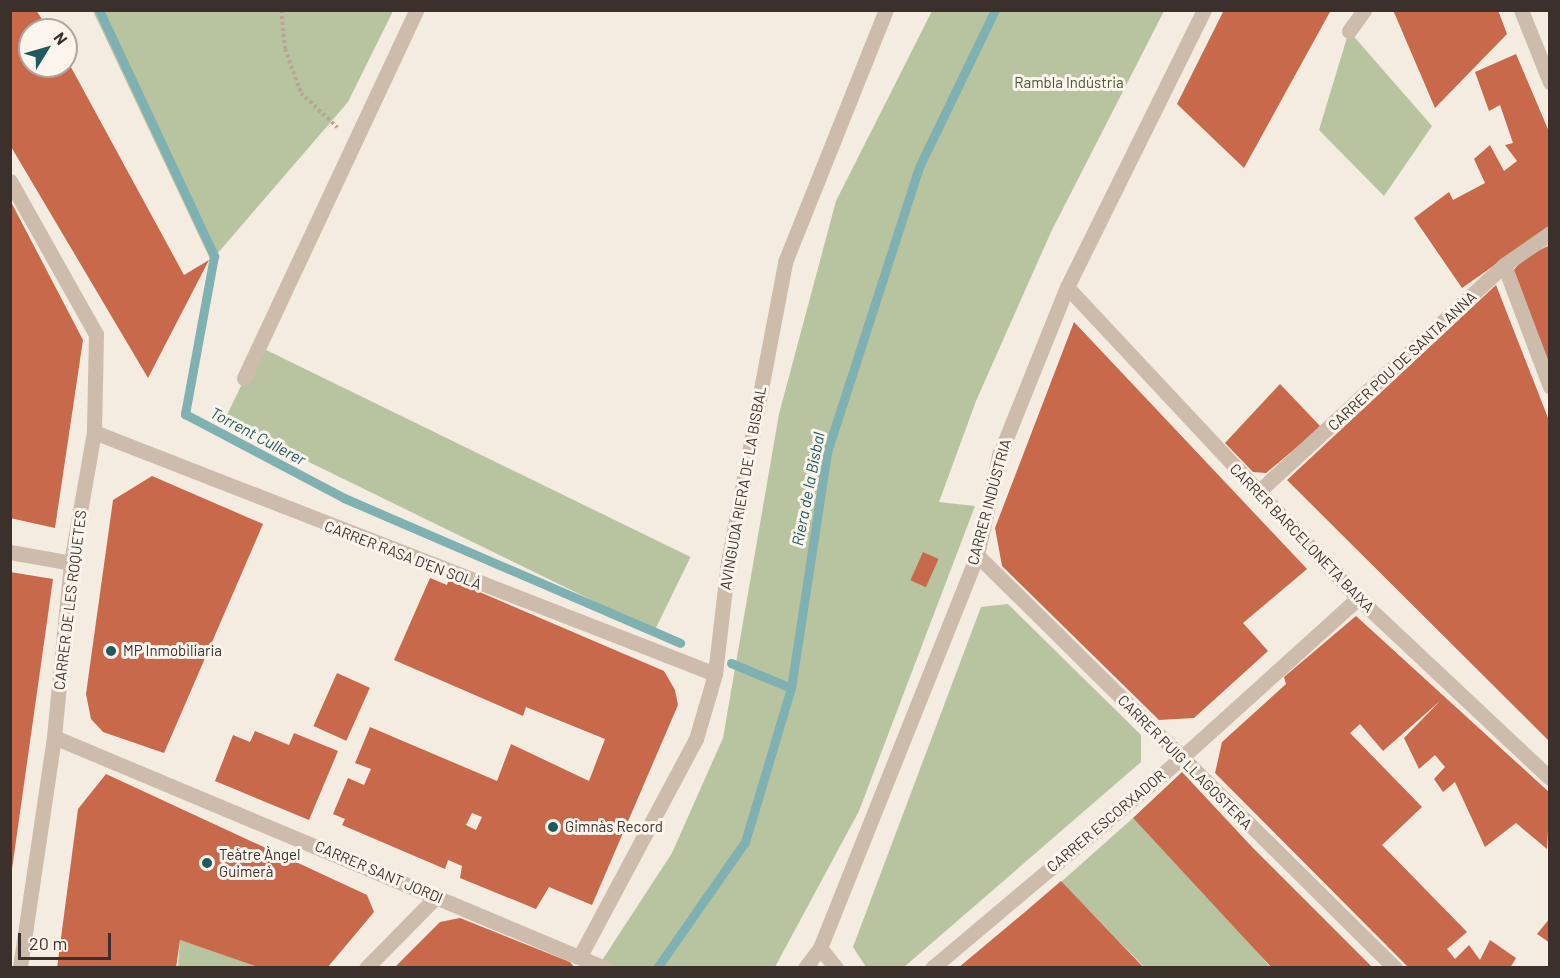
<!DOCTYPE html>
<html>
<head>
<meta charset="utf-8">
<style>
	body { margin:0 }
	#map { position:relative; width:1560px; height:978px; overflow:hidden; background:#f4ebe1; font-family:Barlow,sans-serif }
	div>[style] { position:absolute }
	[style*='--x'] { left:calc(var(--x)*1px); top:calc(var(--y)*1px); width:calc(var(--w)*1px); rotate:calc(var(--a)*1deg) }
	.green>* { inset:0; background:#b8c4a0; transform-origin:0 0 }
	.stream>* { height:9px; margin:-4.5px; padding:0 4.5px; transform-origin:4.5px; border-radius:4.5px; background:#7fb0b2 }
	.building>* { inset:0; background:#c8694b; transform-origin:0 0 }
	.path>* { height:4px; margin-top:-2px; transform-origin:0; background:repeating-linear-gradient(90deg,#b9a596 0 3px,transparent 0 6px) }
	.service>* { height:15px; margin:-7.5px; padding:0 7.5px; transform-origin:7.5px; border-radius:7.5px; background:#cdbbac }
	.minor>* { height:15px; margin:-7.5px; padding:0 7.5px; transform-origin:7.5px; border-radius:7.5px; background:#cdbbac }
	.dots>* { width:16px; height:16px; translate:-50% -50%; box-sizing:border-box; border:3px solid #fbf5ee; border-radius:50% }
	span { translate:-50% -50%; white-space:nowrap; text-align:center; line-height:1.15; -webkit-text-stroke:6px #fbf5ee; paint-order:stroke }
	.park-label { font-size:15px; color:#4a5a2e }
	.street-label { font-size:15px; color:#3b302b }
	.poi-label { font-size:15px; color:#3b302b }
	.left { translate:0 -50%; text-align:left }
	.water-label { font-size:16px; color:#1f5a5e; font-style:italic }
	.frame { position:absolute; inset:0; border:12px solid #3b302b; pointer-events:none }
	.north { position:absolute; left:18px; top:18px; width:60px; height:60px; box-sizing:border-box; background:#fbf5ee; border:2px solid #aea6a0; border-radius:50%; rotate:53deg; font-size:16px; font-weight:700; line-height:24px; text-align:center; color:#3b302b }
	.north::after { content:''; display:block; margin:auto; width:21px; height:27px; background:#1f5a5e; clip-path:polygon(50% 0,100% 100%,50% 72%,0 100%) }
	.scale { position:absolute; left:18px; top:933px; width:93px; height:27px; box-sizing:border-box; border:3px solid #3b302b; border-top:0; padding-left:8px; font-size:18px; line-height:21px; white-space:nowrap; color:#3b302b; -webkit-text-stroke:4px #fbf5ee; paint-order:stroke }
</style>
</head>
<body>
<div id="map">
	<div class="green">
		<i style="clip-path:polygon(93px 11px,93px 10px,393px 11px,348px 102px,211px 261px)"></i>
		<i style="clip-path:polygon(932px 11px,1164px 11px,1051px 232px,976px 401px,939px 502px,975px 506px,859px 811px,775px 967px,597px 968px,672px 853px,723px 738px,779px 414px,836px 201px)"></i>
		<i style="clip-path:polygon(1349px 31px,1432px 126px,1384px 196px,1319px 130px)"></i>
		<i style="left:260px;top:347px;width:479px;height:82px;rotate:26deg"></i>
		<i style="clip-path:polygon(1008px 604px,1141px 735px,1141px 762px,904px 967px,866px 967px,853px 947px,981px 607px)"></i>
		<i style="clip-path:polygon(1133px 818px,1249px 942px,1270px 967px,1144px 967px,1061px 882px)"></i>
		<i style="clip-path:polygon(180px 940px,261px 967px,178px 968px)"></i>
	</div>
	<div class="stream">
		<i style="--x:99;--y:10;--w:272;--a:64.9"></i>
		<i style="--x:214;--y:256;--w:161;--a:100.4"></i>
		<i style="--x:185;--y:414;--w:180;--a:27.8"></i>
		<i style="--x:344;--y:498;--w:366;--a:23.3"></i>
		<i style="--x:731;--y:663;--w:65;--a:22.6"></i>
		<i style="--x:657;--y:968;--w:154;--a:-55.1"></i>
		<i style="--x:745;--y:842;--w:161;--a:-73.4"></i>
		<i style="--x:791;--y:688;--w:239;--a:-81.3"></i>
		<i style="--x:827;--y:452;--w:299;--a:-72.1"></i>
		<i style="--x:919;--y:167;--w:174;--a:-64.2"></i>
	</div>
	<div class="building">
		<i style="clip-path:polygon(10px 10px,36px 10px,49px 30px,30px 30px,30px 66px,66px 66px,66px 58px,184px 275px,209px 260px,148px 378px,10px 145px)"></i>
		<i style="clip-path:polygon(1224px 10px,1331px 10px,1244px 168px,1177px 104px)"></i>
		<i style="clip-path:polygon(1393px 10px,1498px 10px,1507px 34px,1435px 108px)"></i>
		<i style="clip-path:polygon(1516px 54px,1550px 134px,1550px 226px,1462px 288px,1414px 218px,1449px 192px,1453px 200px,1485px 183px,1474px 159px,1490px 145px,1504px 171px,1517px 161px,1505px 145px,1513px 143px,1500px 105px,1489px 111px,1475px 72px)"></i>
		<i style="clip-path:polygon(10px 200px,83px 340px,55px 528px,10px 518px)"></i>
		<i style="clip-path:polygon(1550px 245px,1550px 373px,1512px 272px,1525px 257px)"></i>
		<i style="clip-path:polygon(1496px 285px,1550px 423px,1550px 742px,1287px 480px)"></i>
		<i style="clip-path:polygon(1074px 322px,1307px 569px,1243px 623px,1268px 651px,1194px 718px,1159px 720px,1002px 566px,995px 528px)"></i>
		<i style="clip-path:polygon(1280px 384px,1321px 427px,1266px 473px,1253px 472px,1225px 443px)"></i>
		<i style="clip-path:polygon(152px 476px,263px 524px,164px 753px,103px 732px,91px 719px,86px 694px,113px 500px)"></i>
		<i style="left:923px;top:552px;width:17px;height:31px;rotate:24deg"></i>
		<i style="clip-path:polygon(10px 572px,53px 579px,12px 869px,10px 868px)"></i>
		<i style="clip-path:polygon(evenodd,430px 578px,447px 585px,449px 579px,664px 671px,675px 690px,678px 705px,592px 905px,549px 887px,536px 909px,460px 878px,462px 866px,448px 860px,445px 869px,342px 825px,345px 819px,333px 814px,348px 778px,364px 785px,371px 769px,355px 763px,370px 727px,497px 781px,511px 744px,589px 781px,605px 739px,526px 707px,523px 716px,394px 660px,430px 578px,472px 813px,482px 817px,476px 830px,466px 825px,472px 813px)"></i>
		<i style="clip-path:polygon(1356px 616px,1550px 793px,1547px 849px,1516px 823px,1485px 847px,1455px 782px,1443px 792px,1434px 779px,1445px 767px,1435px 755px,1419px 769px,1404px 738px,1440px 701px,1383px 751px,1360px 724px,1350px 733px,1422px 807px,1382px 845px,1467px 932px,1447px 949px,1455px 959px,1469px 945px,1480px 960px,1490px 940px,1516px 958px,1510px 968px,1409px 968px,1215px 773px,1222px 742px,1286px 684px,1284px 677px)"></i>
		<i style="left:337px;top:673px;width:36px;height:58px;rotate:24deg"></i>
		<i style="clip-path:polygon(255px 731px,289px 745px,294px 733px,338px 751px,309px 820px,215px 781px,233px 735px,250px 742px)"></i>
		<i style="clip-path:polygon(1182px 772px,1253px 848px,1373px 968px,1272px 968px,1133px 818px)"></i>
		<i style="clip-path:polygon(106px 774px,367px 895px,374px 912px,327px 968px,261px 968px,180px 940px,176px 968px,57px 968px,78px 809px)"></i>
		<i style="clip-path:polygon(1061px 881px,1144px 968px,958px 968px,1025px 912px)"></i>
		<i style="clip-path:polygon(460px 918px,570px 962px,575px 968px,394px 968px,440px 922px)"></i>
		<i style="clip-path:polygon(1550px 918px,1550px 943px,1537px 934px)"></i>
	</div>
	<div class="path">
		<i style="--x:281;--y:10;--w:39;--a:84"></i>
		<i style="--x:285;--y:49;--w:47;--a:70"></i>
		<i style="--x:301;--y:93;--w:50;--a:43.4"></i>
	</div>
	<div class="service">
		<i style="--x:244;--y:378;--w:406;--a:-64.9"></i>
	</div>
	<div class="minor">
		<i style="--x:1521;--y:10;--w:78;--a:68.1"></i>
		<i style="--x:1349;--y:31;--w:26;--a:-54"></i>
		<i style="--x:10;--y:181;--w:176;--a:60.7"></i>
		<i style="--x:96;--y:334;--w:98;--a:91.2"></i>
		<i style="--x:94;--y:432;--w:133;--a:100"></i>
		<i style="--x:71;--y:563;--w:175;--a:95.6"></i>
		<i style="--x:54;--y:737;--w:233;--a:98.4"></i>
		<i style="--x:1504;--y:265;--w:130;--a:69.3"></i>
		<i style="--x:1067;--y:287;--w:426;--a:46.9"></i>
		<i style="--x:1358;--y:598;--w:263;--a:43.2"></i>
		<i style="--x:94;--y:432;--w:666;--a:21.29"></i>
		<i style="--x:1257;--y:493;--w:336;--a:-42.7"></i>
		<i style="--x:1504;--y:265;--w:56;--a:-34.8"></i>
		<i style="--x:10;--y:552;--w:62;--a:10.2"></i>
		<i style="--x:977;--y:555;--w:588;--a:44.66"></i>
		<i style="--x:54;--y:737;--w:597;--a:22.75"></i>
		<i style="--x:820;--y:948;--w:26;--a:51"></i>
		<i style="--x:580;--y:956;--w:246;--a:-61.9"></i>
		<i style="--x:696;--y:739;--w:68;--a:-73.7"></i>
		<i style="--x:715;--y:674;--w:113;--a:-83.4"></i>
		<i style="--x:728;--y:562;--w:305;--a:-79.2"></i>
		<i style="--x:785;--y:262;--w:271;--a:-68.2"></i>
		<i style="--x:366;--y:968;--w:101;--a:-45.4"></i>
		<i style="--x:805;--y:968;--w:25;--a:-53"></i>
		<i style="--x:820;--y:948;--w:423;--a:-68.2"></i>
		<i style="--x:977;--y:555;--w:101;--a:-77.5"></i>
		<i style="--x:999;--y:456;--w:182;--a:-68.1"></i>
		<i style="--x:1067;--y:287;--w:309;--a:-63.7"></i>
		<i style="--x:932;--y:968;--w:324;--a:-40.1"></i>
		<i style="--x:1180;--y:759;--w:240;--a:-42.1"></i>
	</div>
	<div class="dots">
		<i style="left:111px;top:651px;background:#1f5a5e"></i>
		<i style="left:553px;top:827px;background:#1f5a5e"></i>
		<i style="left:207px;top:863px;background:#1f5a5e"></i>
	</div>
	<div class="park-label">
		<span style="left:1069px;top:83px">Rambla Indústria</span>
	</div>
	<div class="street-label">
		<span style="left:1402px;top:361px;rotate:-43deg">CARRER POU DE SANTA ANNA</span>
		<span style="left:743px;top:488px;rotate:-80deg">AVINGUDA RIERA DE LA BISBAL</span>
		<span style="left:989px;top:502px;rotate:-75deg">CARRER INDÚSTRIA</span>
		<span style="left:1302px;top:538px;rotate:46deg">CARRER BARCELONETA BAIXA</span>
		<span style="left:403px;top:555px;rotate:21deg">CARRER RASA D'EN SOLÀ</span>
		<span style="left:70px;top:600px;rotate:-83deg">CARRER DE LES ROQUETES</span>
		<span style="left:1185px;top:762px;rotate:45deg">CARRER PUIG LLAGOSTERA</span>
		<span style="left:1106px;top:821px;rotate:-40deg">CARRER ESCORXADOR</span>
		<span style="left:379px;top:872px;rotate:23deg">CARRER SANT JORDI</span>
	</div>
	<div class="poi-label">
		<span class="left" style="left:123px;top:651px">MP Inmobiliaria</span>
		<span class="left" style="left:565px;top:827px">Gimnàs Record</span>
		<span class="left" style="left:219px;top:863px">Teàtre Àngel<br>Guimerà</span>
	</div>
	<div class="water-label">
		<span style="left:258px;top:436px;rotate:28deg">Torrent Cullerer</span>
		<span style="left:808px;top:489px;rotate:-79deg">Riera de la Bisbal</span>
	</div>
	<div class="frame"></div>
	<div class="north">N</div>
	<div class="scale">20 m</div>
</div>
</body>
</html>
